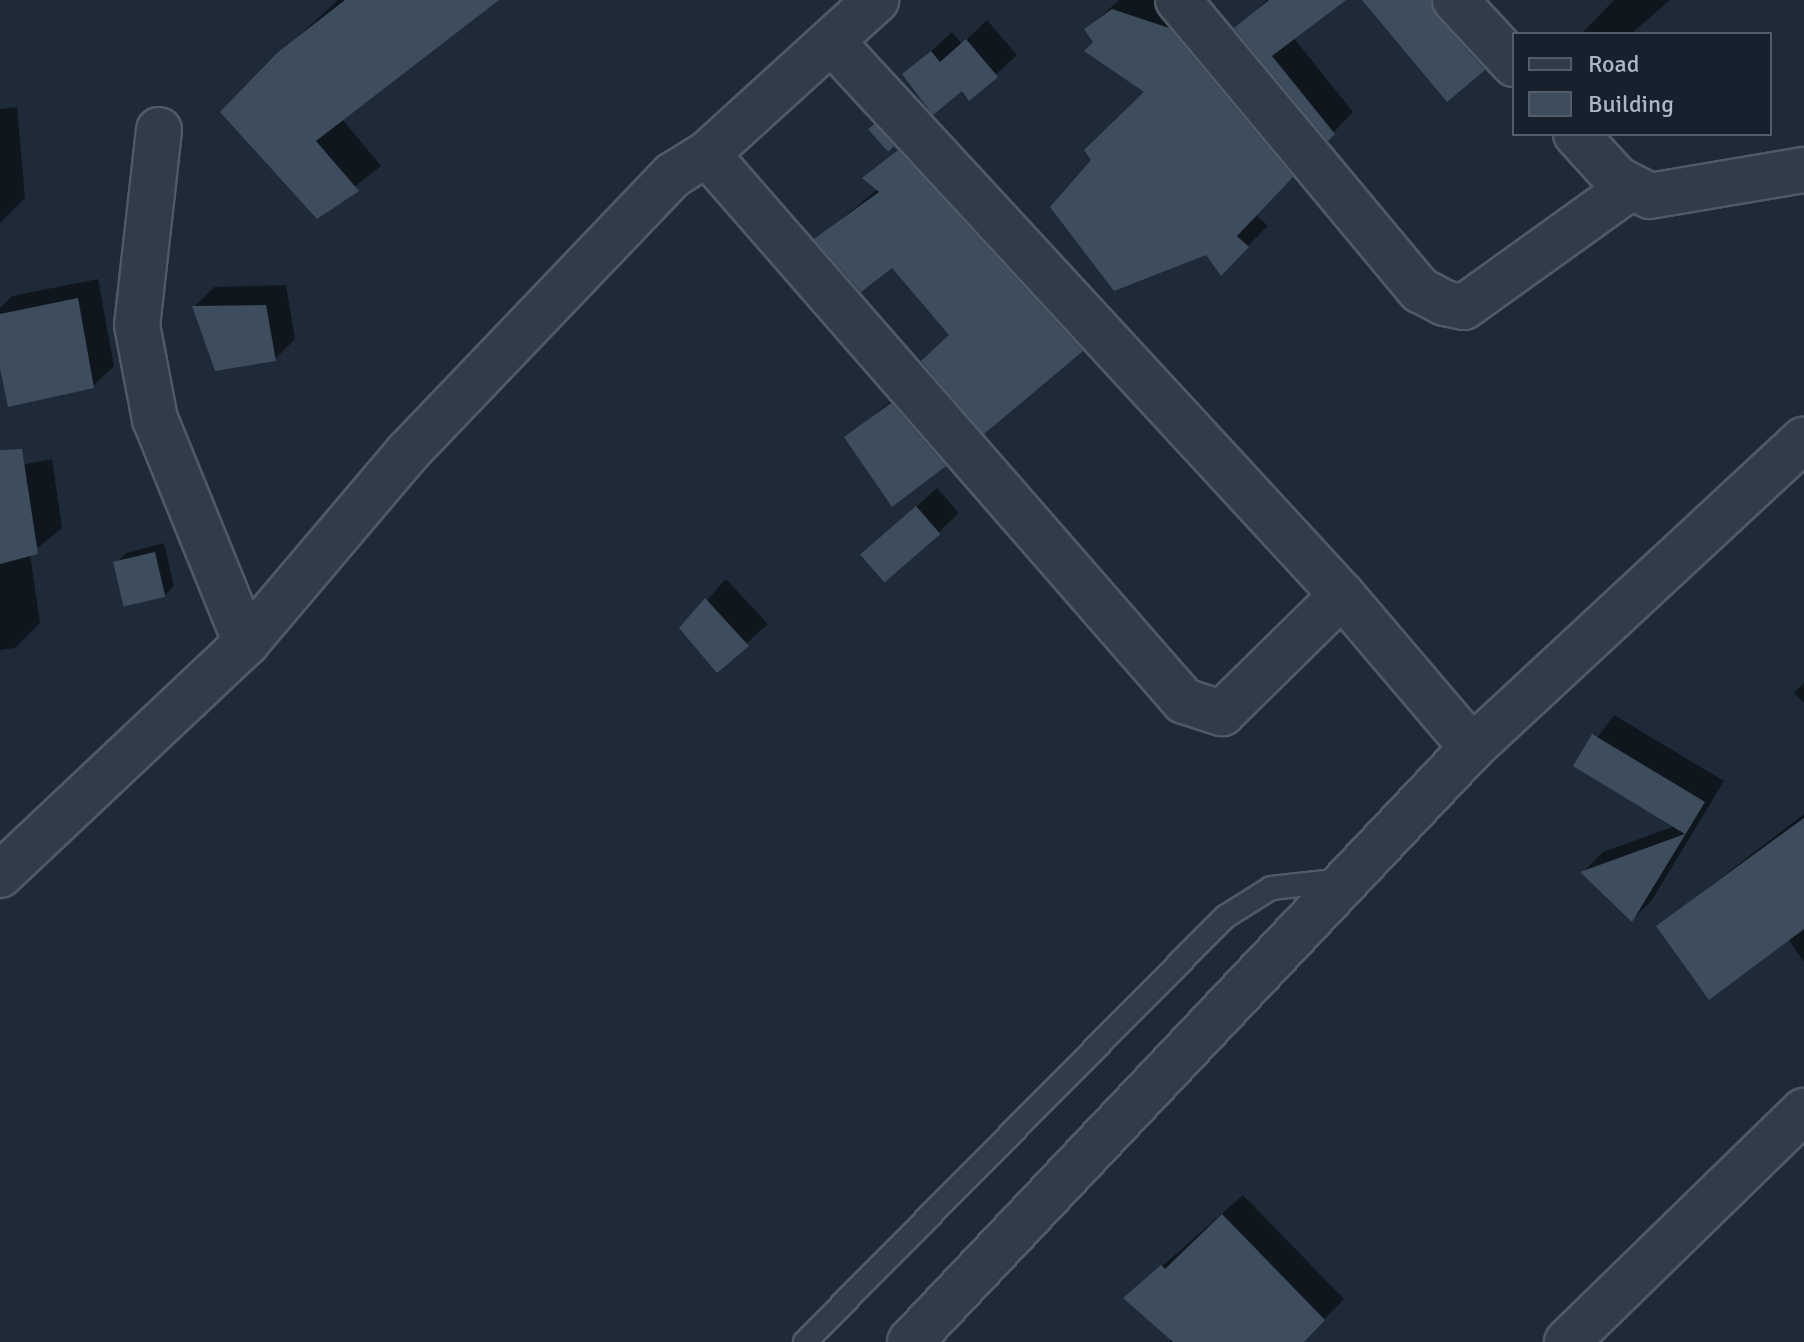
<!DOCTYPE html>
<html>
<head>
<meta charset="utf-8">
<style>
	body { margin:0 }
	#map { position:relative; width:1804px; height:1342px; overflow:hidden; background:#1e2a38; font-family:Signika,sans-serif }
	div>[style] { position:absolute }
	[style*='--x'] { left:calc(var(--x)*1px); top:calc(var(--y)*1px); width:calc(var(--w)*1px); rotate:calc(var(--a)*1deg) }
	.shadow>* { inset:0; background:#0007 }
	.building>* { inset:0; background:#3e4d5e; transform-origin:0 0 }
	.roads { filter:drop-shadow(2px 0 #4f5a67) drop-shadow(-2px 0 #4f5a67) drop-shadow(0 2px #4f5a67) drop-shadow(0 -2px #4f5a67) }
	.lane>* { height:22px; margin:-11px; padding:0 11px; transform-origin:11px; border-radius:11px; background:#313c49 }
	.street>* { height:44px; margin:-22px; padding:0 22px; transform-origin:22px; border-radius:22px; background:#313c49 }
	span { translate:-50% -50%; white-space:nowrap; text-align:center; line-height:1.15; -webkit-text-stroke:6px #17212d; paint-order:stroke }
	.legend { position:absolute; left:1512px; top:32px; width:260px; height:104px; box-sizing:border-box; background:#17212d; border:2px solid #525d6a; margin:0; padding:10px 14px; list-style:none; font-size:24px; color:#abb7c6 }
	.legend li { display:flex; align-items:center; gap:16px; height:40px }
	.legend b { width:40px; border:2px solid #525d6a }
</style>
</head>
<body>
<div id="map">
	<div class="shadow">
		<i style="clip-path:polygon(338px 0,494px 0,342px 119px,381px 166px,317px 216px,279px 54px)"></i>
		<i style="clip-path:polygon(1119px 0,1164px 0,1312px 156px,1256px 215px,1268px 226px,1222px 272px,1207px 253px,1094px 160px,1146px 92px,1087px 29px)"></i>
		<i style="clip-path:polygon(1267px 0,1343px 0,1293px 37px,1353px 112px,1330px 136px,1237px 28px)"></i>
		<i style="clip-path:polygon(1364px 0,1460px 0,1462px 2px,1410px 54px)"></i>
		<i style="clip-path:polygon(1614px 0,1670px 0,1631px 34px,1581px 34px)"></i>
		<i style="clip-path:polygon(987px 20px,1017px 55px,970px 98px,962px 88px,905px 75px,952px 32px,962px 44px)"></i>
		<i style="clip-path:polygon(17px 107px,25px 198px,0 223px,0 109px)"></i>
		<i style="clip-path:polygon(919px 132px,1102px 330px,984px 431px,951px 334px,892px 265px,817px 239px,878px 189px,865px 178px)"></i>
		<i style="clip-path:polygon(98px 279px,114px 366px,93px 386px,0 358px,0 308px,12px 296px)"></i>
		<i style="clip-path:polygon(286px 285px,295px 339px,275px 359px,194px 307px,214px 287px)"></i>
		<i style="clip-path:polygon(912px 384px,965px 445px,945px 465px,847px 437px)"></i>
		<i style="clip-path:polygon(52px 459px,62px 528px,30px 554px,40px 623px,15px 648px,0 650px,0 469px)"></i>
		<i style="clip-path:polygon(937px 488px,959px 513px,938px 533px,863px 554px)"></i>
		<i style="clip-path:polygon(164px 543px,174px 586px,164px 596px,116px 563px,126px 553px)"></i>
		<i style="clip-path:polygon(726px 579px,768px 624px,717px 670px,682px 628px)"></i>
		<i style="clip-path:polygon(1804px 683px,1804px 703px,1794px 693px)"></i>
		<i style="clip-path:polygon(1614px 715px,1724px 781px,1652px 900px,1632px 920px,1583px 872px,1603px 852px,1675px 826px,1576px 766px)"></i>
		<i style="clip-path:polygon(1804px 814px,1804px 962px,1788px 939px,1658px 926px)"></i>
		<i style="clip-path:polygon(1243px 1195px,1344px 1299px,1302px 1342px,1169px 1342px,1172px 1338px,1126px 1298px)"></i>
	</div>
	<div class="building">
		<i style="clip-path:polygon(345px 0,499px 0,316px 141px,359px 191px,317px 219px,220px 112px,277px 53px)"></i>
		<i style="clip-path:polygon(1269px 0,1346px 0,1272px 56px,1335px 134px,1328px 141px,1234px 28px)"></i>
		<i style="clip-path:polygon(1362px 0,1431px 0,1437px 17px,1485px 70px,1447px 102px)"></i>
		<i style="clip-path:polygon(1112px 9px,1169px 28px,1293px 177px,1237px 236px,1249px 247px,1221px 276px,1206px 255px,1114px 291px,1050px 207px,1091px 160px,1084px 150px,1144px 92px,1084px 51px,1093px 42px,1084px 29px)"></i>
		<i style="clip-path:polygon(966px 39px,998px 77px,969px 101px,962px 91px,933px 115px,902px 74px,931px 51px,940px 62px)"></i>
		<i style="left:874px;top:124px;width:30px;height:8px;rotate:48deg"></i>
		<i style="clip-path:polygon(898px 150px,1083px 351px,984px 434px,921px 361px,949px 335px,892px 268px,861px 292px,814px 239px,879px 192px,862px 178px)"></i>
		<i style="clip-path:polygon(78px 298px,94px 388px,8px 407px,0 368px,0 314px)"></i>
		<i style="clip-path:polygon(266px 305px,276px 361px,215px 371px,192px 306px)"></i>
		<i style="clip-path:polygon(891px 403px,946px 466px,892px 507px,844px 437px)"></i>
		<i style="clip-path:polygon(22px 449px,38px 554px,0 564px,0 450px)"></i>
		<i style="left:916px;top:506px;width:37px;height:74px;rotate:49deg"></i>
		<i style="left:155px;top:552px;width:46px;height:43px;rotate:77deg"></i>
		<i style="clip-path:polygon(705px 598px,749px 646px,717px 673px,679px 628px)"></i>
		<i style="clip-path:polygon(1592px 734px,1705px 802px,1632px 922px,1580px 872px,1685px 834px,1573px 766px)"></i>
		<i style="clip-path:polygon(1804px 818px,1804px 929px,1709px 1000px,1656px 926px)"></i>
		<i style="clip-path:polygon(1222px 1214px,1325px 1320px,1304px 1342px,1173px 1342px,1123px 1298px,1161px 1265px,1165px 1269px)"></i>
	</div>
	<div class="roads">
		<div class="lane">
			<i style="--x:805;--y:1342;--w:598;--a:-45.34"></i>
			<i style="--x:1225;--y:917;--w:54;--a:-32.2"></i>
			<i style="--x:1271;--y:888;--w:73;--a:-6.3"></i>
		</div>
		<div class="street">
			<i style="--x:1178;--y:0;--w:378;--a:50.2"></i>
			<i style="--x:1420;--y:290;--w:27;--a:28"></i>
			<i style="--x:1444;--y:303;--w:20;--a:11"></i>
			<i style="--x:1464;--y:307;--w:202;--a:-35.7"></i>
			<i style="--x:1455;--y:0;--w:87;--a:47.3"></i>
			<i style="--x:833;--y:43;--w:751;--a:47.32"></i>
			<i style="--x:1342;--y:595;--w:201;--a:49.6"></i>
			<i style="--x:159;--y:130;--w:196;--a:96.4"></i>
			<i style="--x:137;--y:325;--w:96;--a:79.2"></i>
			<i style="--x:155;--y:419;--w:242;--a:67.9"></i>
			<i style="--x:1576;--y:134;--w:61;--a:47.7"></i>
			<i style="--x:1617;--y:179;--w:37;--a:27"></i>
			<i style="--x:1650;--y:196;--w:156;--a:-9.6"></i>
			<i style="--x:707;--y:154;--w:726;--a:48.91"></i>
			<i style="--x:1184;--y:701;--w:40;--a:18"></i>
			<i style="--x:1222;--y:713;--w:168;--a:-44.5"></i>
			<i style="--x:0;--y:875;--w:338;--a:-43.3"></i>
			<i style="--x:246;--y:643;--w:250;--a:-49.7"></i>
			<i style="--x:408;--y:452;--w:383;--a:-46.3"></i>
			<i style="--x:673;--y:175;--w:40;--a:-32"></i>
			<i style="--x:707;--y:154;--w:229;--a:-42.3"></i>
			<i style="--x:910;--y:1342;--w:818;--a:-46.59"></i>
			<i style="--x:1472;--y:748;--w:453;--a:-42.9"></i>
			<i style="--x:1567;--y:1342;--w:331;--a:-44.3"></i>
		</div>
	</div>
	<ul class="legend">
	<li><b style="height:10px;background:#313c49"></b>Road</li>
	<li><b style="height:22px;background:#3e4d5e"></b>Building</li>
	</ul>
</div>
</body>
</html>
